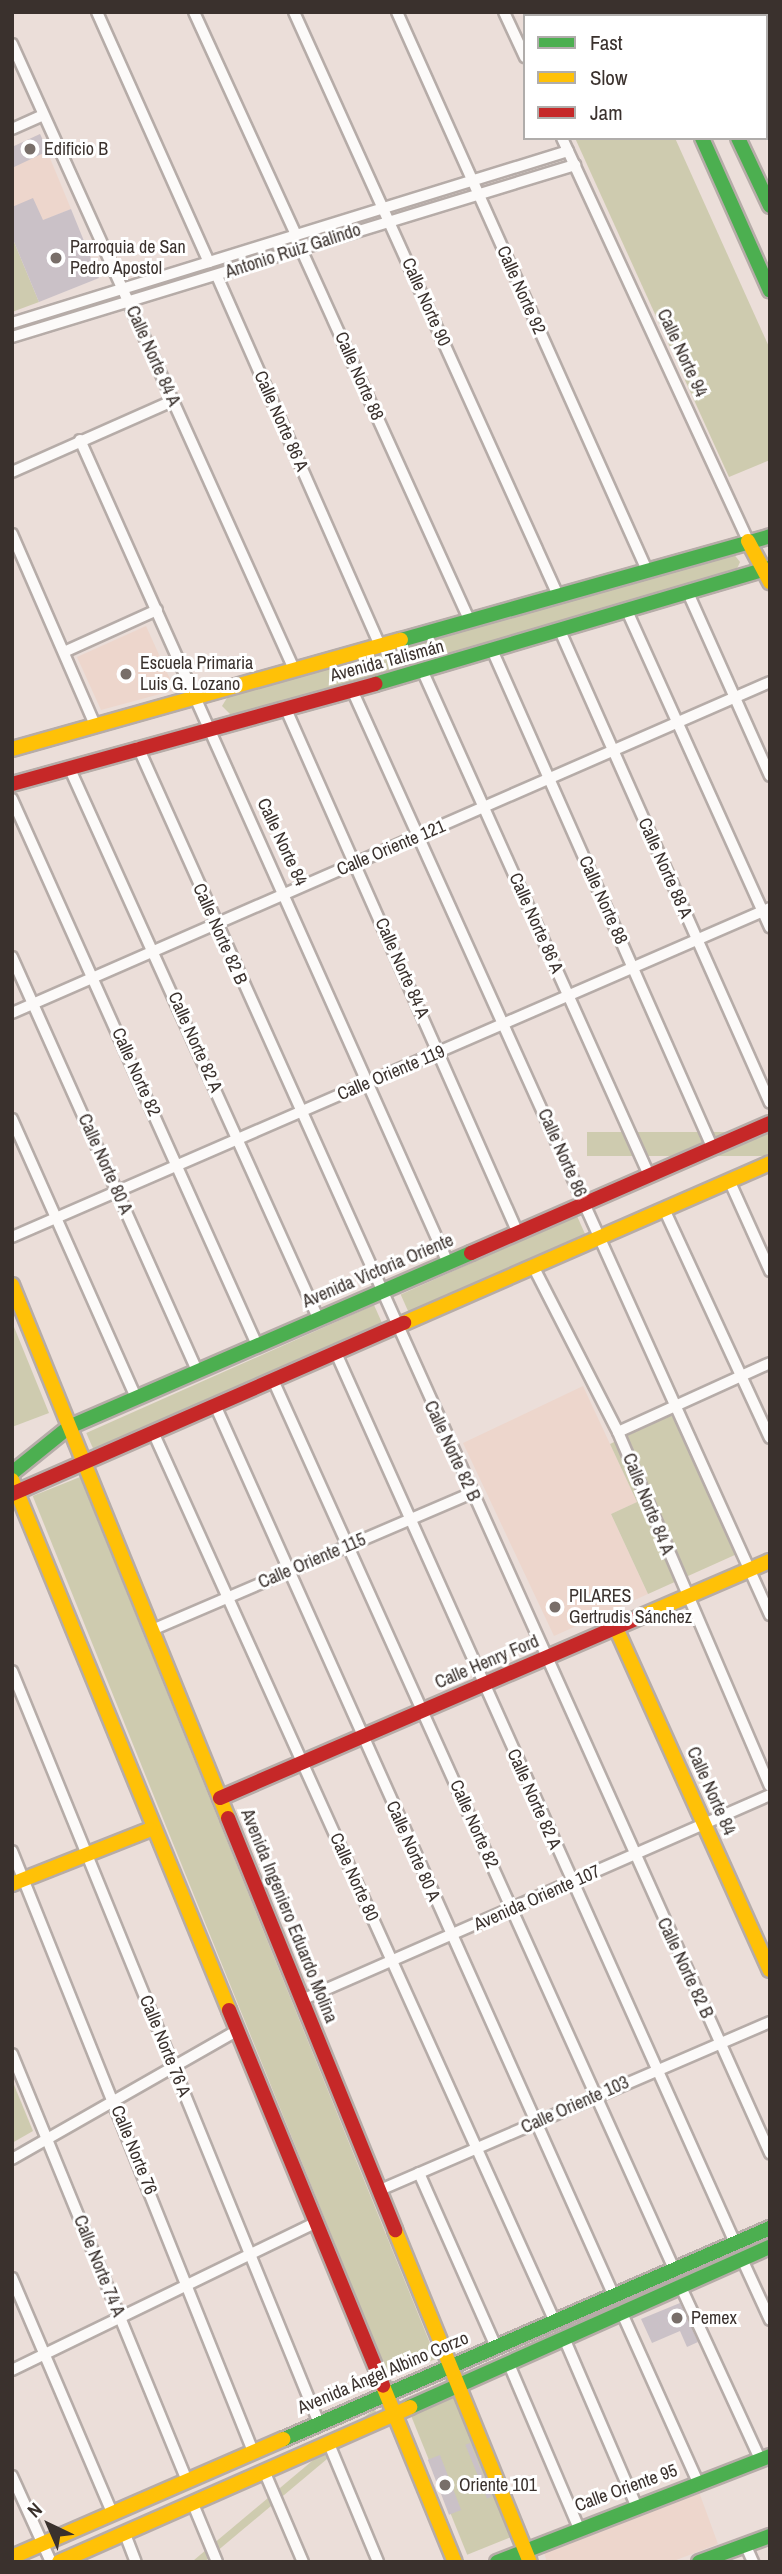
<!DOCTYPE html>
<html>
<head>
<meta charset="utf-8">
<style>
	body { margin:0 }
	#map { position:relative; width:782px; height:2574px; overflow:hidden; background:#ebded9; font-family:"Archivo Narrow",sans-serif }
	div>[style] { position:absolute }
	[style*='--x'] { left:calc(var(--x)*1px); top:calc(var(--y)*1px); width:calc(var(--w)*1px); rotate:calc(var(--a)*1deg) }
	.built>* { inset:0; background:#edd6cc }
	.green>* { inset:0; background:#cecbaf; transform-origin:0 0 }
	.building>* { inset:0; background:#cac1c7; transform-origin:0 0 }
	.roads { filter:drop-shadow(2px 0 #b6aca8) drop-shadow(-2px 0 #b6aca8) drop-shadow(0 2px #b6aca8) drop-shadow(0 -2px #b6aca8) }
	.street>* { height:10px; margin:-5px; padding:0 5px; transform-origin:5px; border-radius:5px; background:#fcfaf9 }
	.fast>* { height:14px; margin:-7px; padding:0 7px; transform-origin:7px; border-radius:7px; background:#4caf50 }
	.slow>* { height:14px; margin:-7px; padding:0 7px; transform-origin:7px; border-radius:7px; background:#ffc107 }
	.jam>* { height:14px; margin:-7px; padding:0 7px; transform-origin:7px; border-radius:7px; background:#c62828 }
	.dots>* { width:19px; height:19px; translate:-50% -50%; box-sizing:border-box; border:4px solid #fff; border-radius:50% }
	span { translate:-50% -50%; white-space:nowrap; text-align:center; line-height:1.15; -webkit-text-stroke:6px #fff; paint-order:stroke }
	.poi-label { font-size:18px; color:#3a312d }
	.left { translate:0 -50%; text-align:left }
	.street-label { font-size:18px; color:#3a312d }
	.frame { position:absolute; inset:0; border:14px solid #3a312d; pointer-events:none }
	.legend { position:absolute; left:523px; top:14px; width:245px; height:126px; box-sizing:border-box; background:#fff; border:2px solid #b0adab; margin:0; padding:9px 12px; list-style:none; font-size:21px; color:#3a312d }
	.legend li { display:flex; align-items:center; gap:14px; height:35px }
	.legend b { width:35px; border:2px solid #b0adab }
	.north { position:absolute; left:14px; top:2490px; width:70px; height:70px; -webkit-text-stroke:5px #fff; paint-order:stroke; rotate:316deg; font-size:19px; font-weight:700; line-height:28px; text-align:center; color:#3a312d }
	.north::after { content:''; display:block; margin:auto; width:24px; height:32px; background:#3a312d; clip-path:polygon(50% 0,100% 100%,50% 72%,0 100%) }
</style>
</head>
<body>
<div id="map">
	<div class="built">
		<i style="clip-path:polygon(40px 134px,71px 209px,12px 233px,12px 147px)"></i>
		<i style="clip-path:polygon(146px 626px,175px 690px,101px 710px,77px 657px)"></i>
		<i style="clip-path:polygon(583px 1386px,637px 1502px,611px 1514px,648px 1594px,554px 1636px,463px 1443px)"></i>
		<i style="clip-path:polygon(699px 2492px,718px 2544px,671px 2562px,547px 2562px,543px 2550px)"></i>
	</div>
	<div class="green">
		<i style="clip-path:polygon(575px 138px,675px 138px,770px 349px,770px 460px,729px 477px)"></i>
		<i style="clip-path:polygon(12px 237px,39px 302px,12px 312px)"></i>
		<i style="clip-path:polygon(733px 553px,740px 562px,736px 571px,695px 585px,250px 712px,231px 715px,222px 706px,230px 693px)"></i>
		<i style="left:770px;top:1132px;width:24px;height:183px;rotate:90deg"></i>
		<i style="left:577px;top:1216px;width:22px;height:193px;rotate:66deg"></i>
		<i style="left:374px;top:1305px;width:22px;height:315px;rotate:66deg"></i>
		<i style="clip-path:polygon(12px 1322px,49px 1413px,12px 1427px)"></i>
		<i style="clip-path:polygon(672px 1414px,737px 1554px,648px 1594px,611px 1514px,637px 1502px,610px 1444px)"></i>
		<i style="left:80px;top:1477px;width:951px;height:51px;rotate:68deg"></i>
		<i style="clip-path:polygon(12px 2080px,33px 2131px,12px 2143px)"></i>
		<i style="left:457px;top:2396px;width:151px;height:50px;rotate:68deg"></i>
		<i style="left:374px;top:2409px;width:8px;height:348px;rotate:50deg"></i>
	</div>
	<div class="building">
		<i style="clip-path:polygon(40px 134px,48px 151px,12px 168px,12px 147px)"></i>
		<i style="clip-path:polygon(33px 198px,43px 220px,71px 209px,99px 278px,39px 302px,12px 237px,12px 207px)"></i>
		<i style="clip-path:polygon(680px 2303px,698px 2342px,687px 2347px,680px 2331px,652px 2343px,641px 2319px)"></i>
		<i style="left:470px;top:2443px;width:58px;height:5px;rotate:68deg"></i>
		<i style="left:440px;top:2455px;width:59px;height:13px;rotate:69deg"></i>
	</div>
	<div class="roads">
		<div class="street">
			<i style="--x:97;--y:12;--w:274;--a:65.9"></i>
			<i style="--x:194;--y:12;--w:245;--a:65.4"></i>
			<i style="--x:294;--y:12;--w:638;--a:65.65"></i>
			<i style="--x:397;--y:12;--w:609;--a:65.88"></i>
			<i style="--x:504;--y:12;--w:50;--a:65"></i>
			<i style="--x:759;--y:12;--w:4;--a:76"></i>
			<i style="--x:766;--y:28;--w:8;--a:60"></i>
			<i style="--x:12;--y:44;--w:683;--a:65.72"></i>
			<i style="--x:12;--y:129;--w:34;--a:-24"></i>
			<i style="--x:562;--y:138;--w:444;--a:65.2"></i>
			<i style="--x:301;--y:249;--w:406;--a:65.6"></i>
			<i style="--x:217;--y:276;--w:401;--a:66.2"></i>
			<i style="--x:12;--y:323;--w:582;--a:-17.19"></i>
			<i style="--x:12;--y:337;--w:589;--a:-16.99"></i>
			<i style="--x:80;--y:440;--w:902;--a:65.91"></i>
			<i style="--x:12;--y:472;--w:175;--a:-23.9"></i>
			<i style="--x:12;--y:534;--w:208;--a:66.5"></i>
			<i style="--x:689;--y:595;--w:198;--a:65.9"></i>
			<i style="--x:628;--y:613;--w:345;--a:65.7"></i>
			<i style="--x:561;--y:633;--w:514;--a:66.03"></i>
			<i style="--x:64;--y:652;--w:102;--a:-24.3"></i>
			<i style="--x:493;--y:652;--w:544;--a:66.12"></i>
			<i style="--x:423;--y:672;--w:551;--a:65.81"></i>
			<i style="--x:353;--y:692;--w:1013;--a:65.69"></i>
			<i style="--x:285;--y:707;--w:573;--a:66.12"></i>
			<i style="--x:138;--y:747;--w:1542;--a:65.8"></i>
			<i style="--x:69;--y:767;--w:605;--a:65.68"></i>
			<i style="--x:12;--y:799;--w:598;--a:65.83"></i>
			<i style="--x:12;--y:957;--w:453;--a:65.9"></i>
			<i style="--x:12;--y:1013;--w:827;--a:-23.59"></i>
			<i style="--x:12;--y:1119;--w:305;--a:66"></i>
			<i style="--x:729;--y:1180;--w:100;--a:65.7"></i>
			<i style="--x:664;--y:1209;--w:252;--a:65.2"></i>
			<i style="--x:12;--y:1237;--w:826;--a:-23.46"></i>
			<i style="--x:533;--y:1266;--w:186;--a:62.9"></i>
			<i style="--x:618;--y:1432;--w:385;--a:66.8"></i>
			<i style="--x:336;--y:1353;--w:975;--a:65.85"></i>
			<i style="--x:273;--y:1380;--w:975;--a:65.72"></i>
			<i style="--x:215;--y:1405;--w:976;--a:65.88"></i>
			<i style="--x:153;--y:1432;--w:977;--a:65.69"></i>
			<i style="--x:618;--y:1432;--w:167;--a:-24.4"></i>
			<i style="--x:152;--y:1630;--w:347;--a:-23.2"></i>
			<i style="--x:12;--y:1671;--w:810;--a:67.8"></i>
			<i style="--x:12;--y:1851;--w:644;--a:68.13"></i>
			<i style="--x:304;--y:1999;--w:509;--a:-23.64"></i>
			<i style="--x:12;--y:2054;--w:458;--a:67.7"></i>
			<i style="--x:12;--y:2159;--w:258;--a:-29.7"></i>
			<i style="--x:419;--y:2173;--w:190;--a:66.1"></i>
			<i style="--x:380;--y:2190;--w:425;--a:-23.3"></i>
			<i style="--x:742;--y:2259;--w:67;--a:65.3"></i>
			<i style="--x:12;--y:2278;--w:254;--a:66.9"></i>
			<i style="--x:680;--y:2285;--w:192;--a:65.3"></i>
			<i style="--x:621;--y:2311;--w:188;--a:65.8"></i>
			<i style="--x:564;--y:2338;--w:182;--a:66.7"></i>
			<i style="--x:508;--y:2362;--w:178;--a:66.9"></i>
			<i style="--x:12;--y:2370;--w:339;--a:-25.9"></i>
			<i style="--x:329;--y:2444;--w:128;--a:67.4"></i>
			<i style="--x:265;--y:2473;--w:97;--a:66.9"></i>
			<i style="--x:12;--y:2476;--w:94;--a:65.6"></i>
			<i style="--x:193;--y:2504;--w:63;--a:67.5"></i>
			<i style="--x:125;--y:2534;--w:30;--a:69"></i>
			<i style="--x:745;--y:2544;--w:20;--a:66"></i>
		</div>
		<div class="fast">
			<i style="--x:646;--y:12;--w:4;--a:76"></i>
			<i style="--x:681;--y:12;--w:4;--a:76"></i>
			<i style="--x:702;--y:138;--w:167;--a:66"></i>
			<i style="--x:738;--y:138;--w:75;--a:64.8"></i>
			<i style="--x:401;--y:640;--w:383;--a:-15.7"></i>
			<i style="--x:375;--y:684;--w:412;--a:-16.4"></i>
			<i style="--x:12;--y:1473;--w:73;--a:-38.9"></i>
			<i style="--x:69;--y:1427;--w:438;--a:-23.4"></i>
			<i style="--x:410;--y:2407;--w:394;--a:-24"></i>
			<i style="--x:284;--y:2439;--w:530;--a:-23.47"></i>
			<i style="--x:497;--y:2562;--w:293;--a:-21.2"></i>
			<i style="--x:699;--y:2562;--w:76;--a:-20.1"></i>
		</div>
		<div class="slow">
			<i style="--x:748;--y:541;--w:47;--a:61.8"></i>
			<i style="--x:12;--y:749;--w:404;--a:-15.7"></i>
			<i style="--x:12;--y:1285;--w:575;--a:67.94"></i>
			<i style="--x:404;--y:1323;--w:399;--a:-23.6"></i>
			<i style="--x:12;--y:1480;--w:573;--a:67.73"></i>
			<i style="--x:642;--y:1616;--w:139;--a:-23.3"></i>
			<i style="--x:616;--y:1628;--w:375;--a:65.8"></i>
			<i style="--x:12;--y:1884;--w:149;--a:-21.6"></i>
			<i style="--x:395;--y:2230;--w:358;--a:67.9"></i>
			<i style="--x:383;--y:2386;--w:190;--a:67.8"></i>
			<i style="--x:12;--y:2557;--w:296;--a:-23.5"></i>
			<i style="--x:59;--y:2562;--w:384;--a:-23.8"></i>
		</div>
		<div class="jam">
			<i style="--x:12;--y:784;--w:377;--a:-15.4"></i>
			<i style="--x:471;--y:1253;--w:326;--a:-23.5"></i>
			<i style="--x:12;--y:1494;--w:428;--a:-23.6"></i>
			<i style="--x:220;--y:1798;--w:460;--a:-23.3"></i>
			<i style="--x:228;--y:1818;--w:445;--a:67.9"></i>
			<i style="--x:229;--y:2010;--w:406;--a:67.7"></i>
		</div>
	</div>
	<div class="dots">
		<i style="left:30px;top:149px;background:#786e69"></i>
		<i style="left:56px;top:258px;background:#786e69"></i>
		<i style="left:126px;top:674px;background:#786e69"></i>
		<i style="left:555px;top:1607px;background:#786e69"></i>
		<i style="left:677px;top:2318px;background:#786e69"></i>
		<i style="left:445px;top:2485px;background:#786e69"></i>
	</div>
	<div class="poi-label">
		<span class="left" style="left:44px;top:149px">Edificio B</span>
		<span class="left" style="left:70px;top:258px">Parroquia de San<br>Pedro Apostol</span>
		<span class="left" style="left:140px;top:674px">Escuela Primaria<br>Luis G. Lozano</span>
		<span class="left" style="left:569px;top:1607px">PILARES<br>Gertrudis Sánchez</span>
		<span class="left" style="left:691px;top:2318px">Pemex</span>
		<span class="left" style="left:459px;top:2485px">Oriente 101</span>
	</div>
	<div class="street-label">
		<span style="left:293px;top:251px;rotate:-18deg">Antonio Ruiz Galindo</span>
		<span style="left:521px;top:290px;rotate:66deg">Calle Norte 92</span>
		<span style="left:426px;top:302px;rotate:66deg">Calle Norte 90</span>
		<span style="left:682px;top:353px;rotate:65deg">Calle Norte 94</span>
		<span style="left:153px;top:356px;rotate:66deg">Calle Norte 84 A</span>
		<span style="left:359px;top:376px;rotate:66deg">Calle Norte 88</span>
		<span style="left:281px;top:421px;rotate:66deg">Calle Norte 86 A</span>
		<span style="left:387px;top:661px;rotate:-15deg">Avenida Talismán</span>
		<span style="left:282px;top:842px;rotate:65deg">Calle Norte 84</span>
		<span style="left:391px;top:848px;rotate:-23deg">Calle Oriente 121</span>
		<span style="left:665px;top:868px;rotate:66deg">Calle Norte 88 A</span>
		<span style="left:603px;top:900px;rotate:66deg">Calle Norte 88</span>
		<span style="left:536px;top:923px;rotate:66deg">Calle Norte 86 A</span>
		<span style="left:220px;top:934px;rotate:66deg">Calle Norte 82 B</span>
		<span style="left:402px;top:968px;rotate:66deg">Calle Norte 84 A</span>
		<span style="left:195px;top:1042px;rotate:66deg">Calle Norte 82 A</span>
		<span style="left:136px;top:1072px;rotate:66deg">Calle Norte 82</span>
		<span style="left:391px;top:1073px;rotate:-23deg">Calle Oriente 119</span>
		<span style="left:562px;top:1153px;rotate:66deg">Calle Norte 86</span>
		<span style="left:105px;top:1164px;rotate:66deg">Calle Norte 80 A</span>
		<span style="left:378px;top:1271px;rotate:-23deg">Avenida Victoria Oriente</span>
		<span style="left:452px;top:1451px;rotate:65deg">Calle Norte 82 B</span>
		<span style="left:648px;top:1504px;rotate:68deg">Calle Norte 84 A</span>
		<span style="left:312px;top:1561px;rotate:-23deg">Calle Oriente 115</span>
		<span style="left:487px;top:1662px;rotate:-23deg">Calle Henry Ford</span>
		<span style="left:711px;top:1791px;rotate:66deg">Calle Norte 84</span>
		<span style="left:534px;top:1799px;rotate:66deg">Calle Norte 82 A</span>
		<span style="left:474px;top:1824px;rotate:66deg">Calle Norte 82</span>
		<span style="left:413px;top:1851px;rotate:66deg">Calle Norte 80 A</span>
		<span style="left:354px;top:1877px;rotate:66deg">Calle Norte 80</span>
		<span style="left:537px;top:1898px;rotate:-24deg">Avenida Oriente 107</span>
		<span style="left:289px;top:1916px;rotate:68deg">Avenida Ingeniero Eduardo Molina</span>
		<span style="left:685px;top:1968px;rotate:65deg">Calle Norte 82 B</span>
		<span style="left:165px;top:2046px;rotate:68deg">Calle Norte 76 A</span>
		<span style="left:575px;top:2105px;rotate:-24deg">Calle Oriente 103</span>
		<span style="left:134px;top:2150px;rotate:68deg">Calle Norte 76</span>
		<span style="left:99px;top:2266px;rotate:68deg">Calle Norte 74 A</span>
		<span style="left:383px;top:2373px;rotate:-23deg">Avenida Ángel Albino Corzo</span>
		<span style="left:626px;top:2488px;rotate:-20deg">Calle Oriente 95</span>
	</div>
	<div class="frame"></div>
	<ul class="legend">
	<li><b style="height:9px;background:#4caf50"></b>Fast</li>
	<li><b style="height:9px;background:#ffc107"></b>Slow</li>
	<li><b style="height:9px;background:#c62828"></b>Jam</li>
	</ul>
	<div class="north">N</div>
</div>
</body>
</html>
